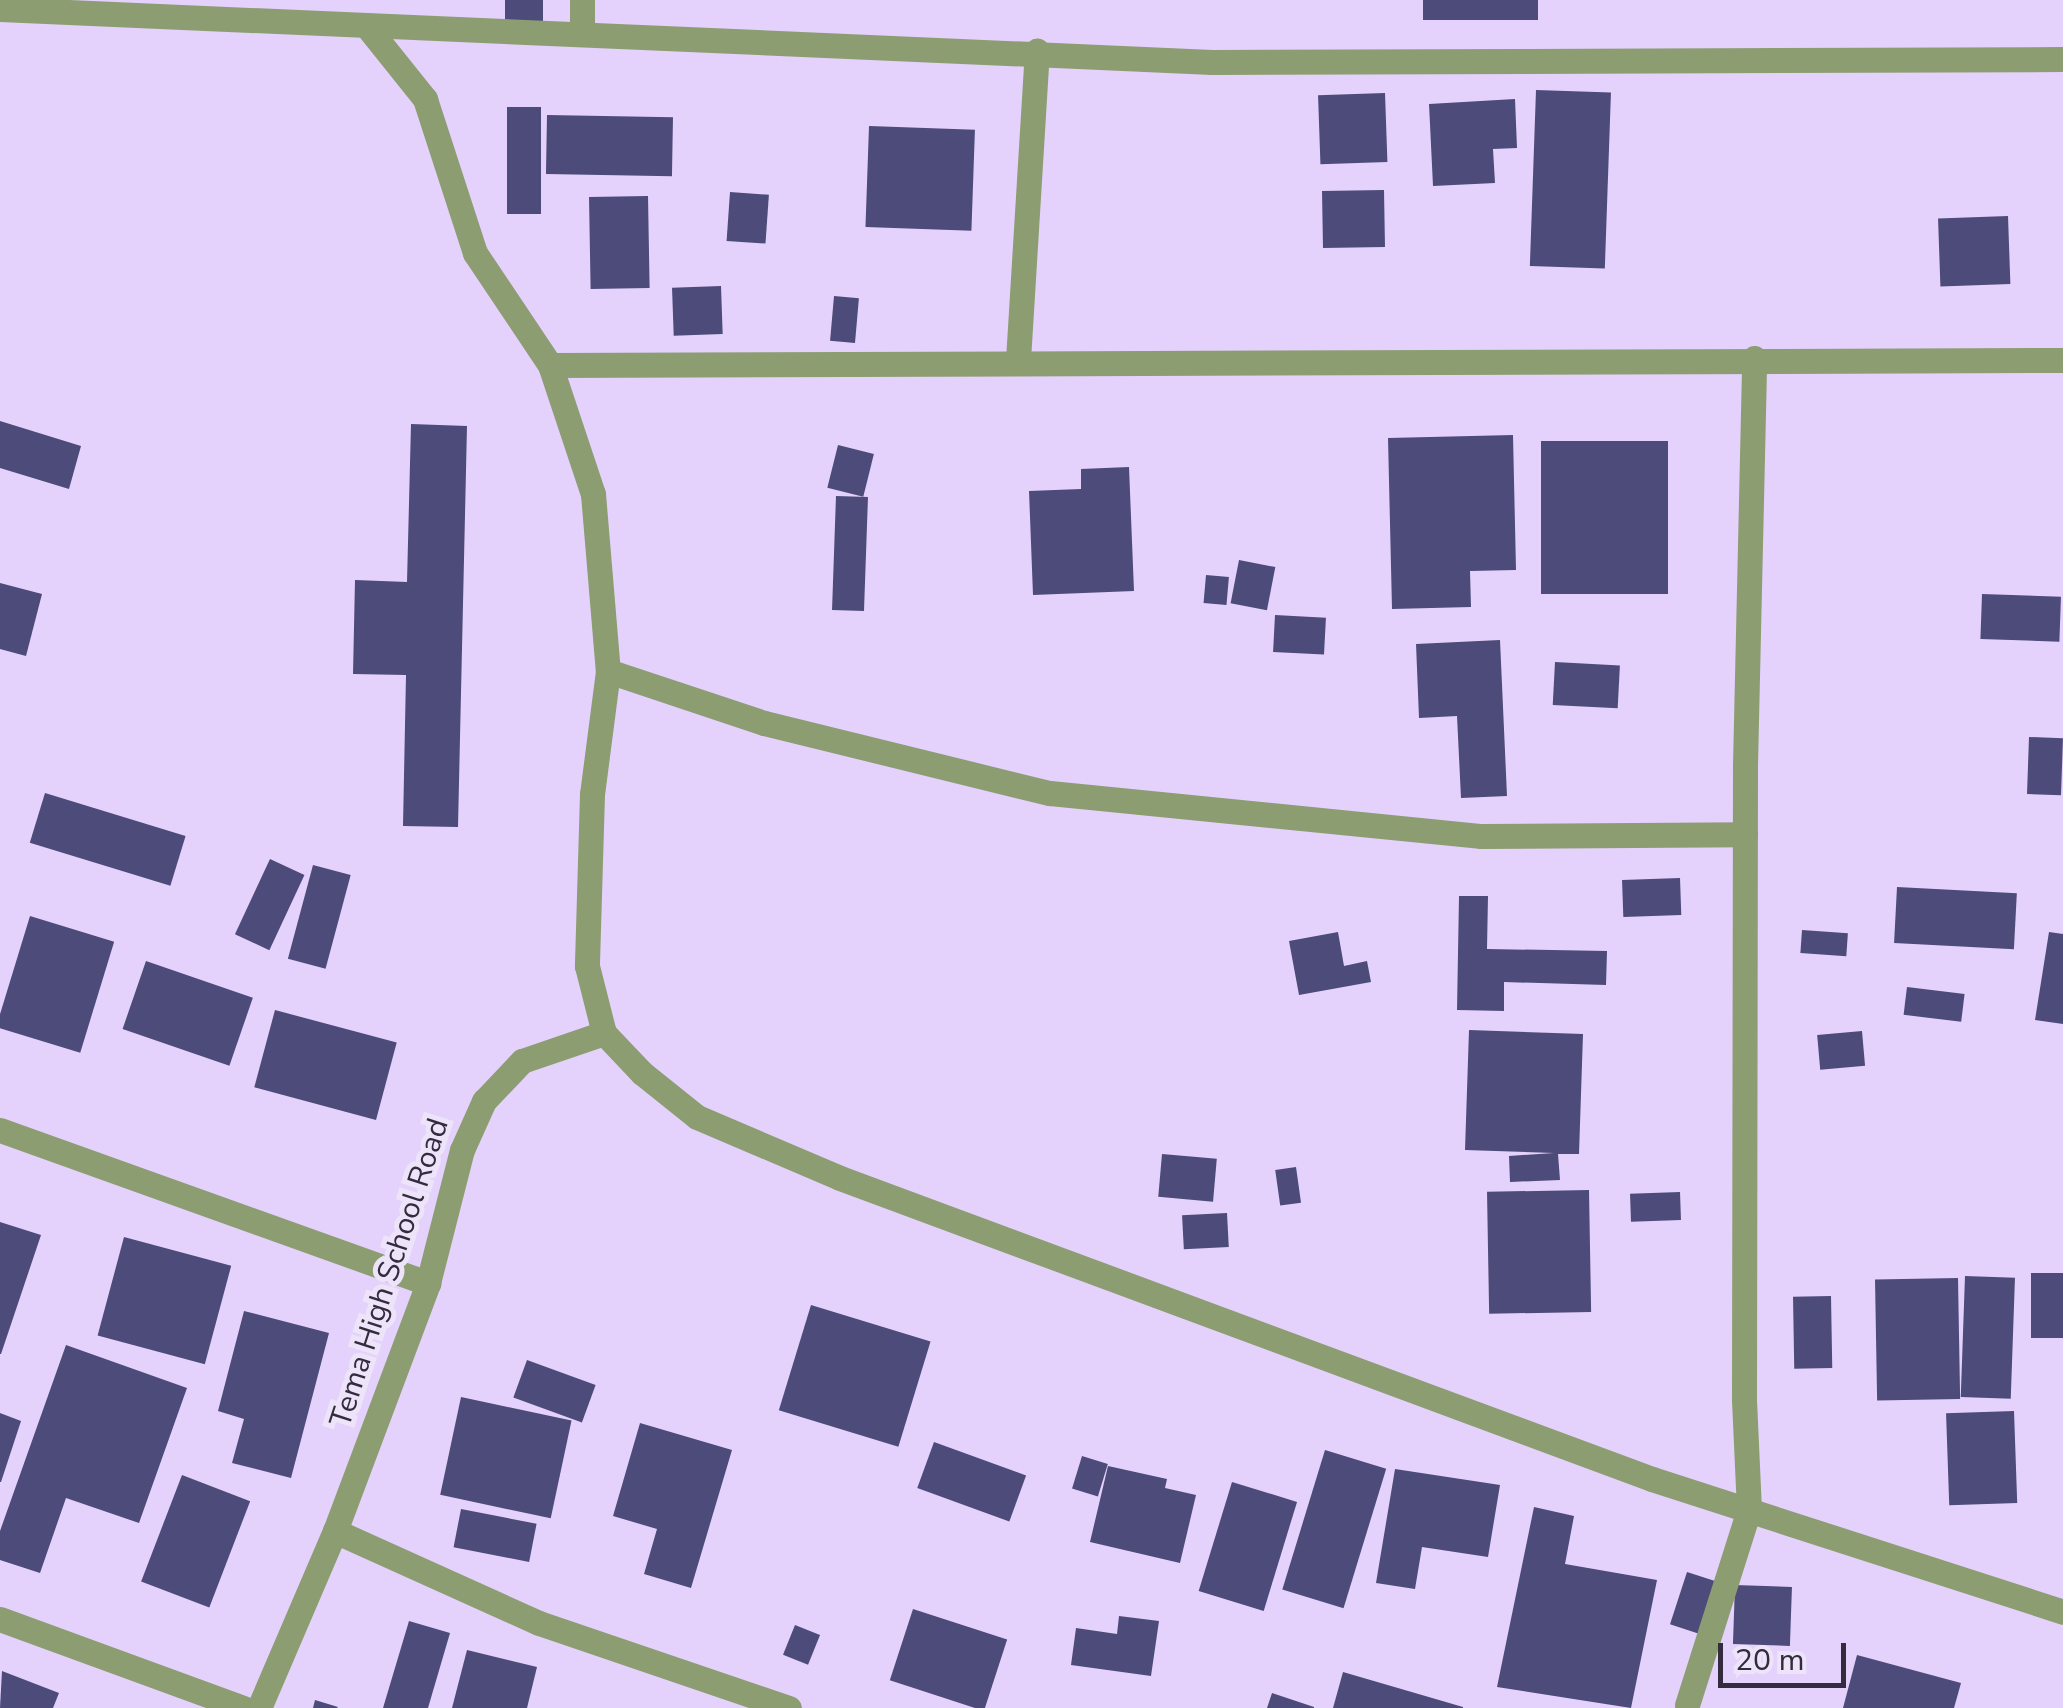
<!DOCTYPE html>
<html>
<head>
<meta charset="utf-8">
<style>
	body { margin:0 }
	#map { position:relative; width:2063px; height:1708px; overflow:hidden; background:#e4d2fc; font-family:"Nunito Sans",sans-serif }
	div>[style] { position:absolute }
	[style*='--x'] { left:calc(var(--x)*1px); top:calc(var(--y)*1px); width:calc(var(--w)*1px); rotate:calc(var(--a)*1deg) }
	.building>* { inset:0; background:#4d4b79; transform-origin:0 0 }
	.minor>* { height:25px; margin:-12.5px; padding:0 12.5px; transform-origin:12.5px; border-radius:12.5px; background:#8c9d71 }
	span { translate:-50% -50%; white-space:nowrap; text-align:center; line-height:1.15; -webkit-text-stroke:10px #ede4f9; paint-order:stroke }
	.street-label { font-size:30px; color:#342b3f }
	.scale { position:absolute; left:1718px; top:1643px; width:128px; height:45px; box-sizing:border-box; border:5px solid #342b3f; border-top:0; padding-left:12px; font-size:30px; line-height:35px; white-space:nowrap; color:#342b3f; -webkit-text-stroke:8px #ede4f9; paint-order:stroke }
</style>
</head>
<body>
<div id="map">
	<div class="building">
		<i style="left:505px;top:0;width:38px;height:25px"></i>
		<i style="left:1423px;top:0;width:115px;height:20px"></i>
		<i style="left:1536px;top:90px;width:75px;height:176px;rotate:2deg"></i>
		<i style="left:1385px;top:93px;width:69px;height:67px;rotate:88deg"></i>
		<i style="clip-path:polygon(1515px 99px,1517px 148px,1493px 149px,1495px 183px,1433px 186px,1429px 104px)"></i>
		<i style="left:507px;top:107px;width:34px;height:107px"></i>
		<i style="left:547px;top:115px;width:126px;height:59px;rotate:1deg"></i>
		<i style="left:869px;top:126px;width:106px;height:101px;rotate:2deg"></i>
		<i style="left:1384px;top:190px;width:57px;height:62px;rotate:89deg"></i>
		<i style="left:730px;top:192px;width:39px;height:49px;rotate:4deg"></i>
		<i style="left:648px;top:196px;width:92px;height:59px;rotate:89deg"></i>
		<i style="left:2008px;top:216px;width:68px;height:70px;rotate:88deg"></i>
		<i style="left:721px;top:286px;width:48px;height:49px;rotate:88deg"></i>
		<i style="left:834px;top:296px;width:25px;height:45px;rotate:5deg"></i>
		<i style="clip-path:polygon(0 421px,81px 446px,69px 489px,0 468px)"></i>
		<i style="clip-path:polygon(411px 424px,467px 426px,458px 827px,403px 826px,406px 675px,353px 674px,355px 580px,407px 582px)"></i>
		<i style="clip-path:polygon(1513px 435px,1516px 570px,1470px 571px,1471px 607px,1392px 609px,1388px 438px)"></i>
		<i style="left:1668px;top:441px;width:153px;height:127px;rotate:90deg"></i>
		<i style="left:838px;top:445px;width:37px;height:44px;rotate:14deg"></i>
		<i style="clip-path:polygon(1129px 467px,1134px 591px,1033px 595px,1029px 491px,1081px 489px,1081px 469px)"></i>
		<i style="left:836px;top:496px;width:32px;height:114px;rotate:2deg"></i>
		<i style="left:1239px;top:560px;width:37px;height:44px;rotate:11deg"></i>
		<i style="left:1206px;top:575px;width:23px;height:28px;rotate:5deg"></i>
		<i style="clip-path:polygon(0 583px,42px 594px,26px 656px,0 649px)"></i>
		<i style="left:1982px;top:594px;width:79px;height:45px;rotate:2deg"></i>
		<i style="left:1275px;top:615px;width:51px;height:37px;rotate:3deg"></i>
		<i style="clip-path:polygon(1500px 640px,1507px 796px,1461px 798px,1457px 716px,1419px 718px,1416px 644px)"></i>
		<i style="left:1555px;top:662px;width:65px;height:43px;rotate:3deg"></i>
		<i style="left:2029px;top:737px;width:34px;height:57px;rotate:2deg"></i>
		<i style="left:45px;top:793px;width:147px;height:52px;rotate:17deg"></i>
		<i style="left:270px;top:859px;width:38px;height:83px;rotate:25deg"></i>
		<i style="left:313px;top:865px;width:39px;height:97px;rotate:15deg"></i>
		<i style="left:1680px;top:878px;width:37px;height:58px;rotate:88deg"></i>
		<i style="left:1897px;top:887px;width:120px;height:56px;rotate:3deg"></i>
		<i style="clip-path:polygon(1459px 896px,1488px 896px,1487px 949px,1607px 951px,1606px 985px,1504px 982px,1504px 1011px,1457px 1010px)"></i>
		<i style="left:30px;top:916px;width:88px;height:116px;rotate:17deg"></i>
		<i style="left:1802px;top:930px;width:46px;height:23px;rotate:4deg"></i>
		<i style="clip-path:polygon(1338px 932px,1344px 966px,1367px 961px,1371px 982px,1299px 995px,1289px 941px)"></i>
		<i style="clip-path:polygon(2049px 932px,2063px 934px,2063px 1024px,2035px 1020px)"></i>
		<i style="left:146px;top:961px;width:113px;height:72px;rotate:19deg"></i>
		<i style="left:1907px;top:987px;width:58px;height:28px;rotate:7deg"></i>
		<i style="left:275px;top:1010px;width:126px;height:80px;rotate:15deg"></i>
		<i style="clip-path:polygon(1469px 1030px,1583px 1034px,1579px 1154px,1558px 1154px,1560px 1180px,1510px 1182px,1509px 1156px,1554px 1153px,1465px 1150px)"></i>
		<i style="left:1862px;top:1031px;width:35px;height:45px;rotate:85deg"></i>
		<i style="left:1162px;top:1154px;width:55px;height:43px;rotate:5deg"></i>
		<i style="left:1296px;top:1167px;width:36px;height:21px;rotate:82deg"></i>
		<i style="left:1589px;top:1190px;width:122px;height:102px;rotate:89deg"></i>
		<i style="left:1680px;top:1192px;width:28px;height:50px;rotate:88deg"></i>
		<i style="left:1227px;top:1213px;width:34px;height:45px;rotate:87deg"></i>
		<i style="clip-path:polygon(0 1222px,41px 1235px,1px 1354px,0 1354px)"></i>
		<i style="left:124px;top:1237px;width:111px;height:102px;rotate:15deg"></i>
		<i style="left:2031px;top:1273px;width:32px;height:65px"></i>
		<i style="left:1965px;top:1276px;width:50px;height:121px;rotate:2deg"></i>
		<i style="left:1958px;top:1278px;width:121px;height:83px;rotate:89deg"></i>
		<i style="left:1831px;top:1296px;width:72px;height:38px;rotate:89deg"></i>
		<i style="left:811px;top:1305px;width:125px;height:110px;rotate:17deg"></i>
		<i style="clip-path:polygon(244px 1311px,329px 1333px,291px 1478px,232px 1463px,244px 1419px,218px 1411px)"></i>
		<i style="clip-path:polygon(66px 1345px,187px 1388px,139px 1523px,66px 1498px,40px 1573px,0 1560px,0 1531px)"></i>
		<i style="left:527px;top:1360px;width:73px;height:40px;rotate:20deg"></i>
		<i style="left:461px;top:1397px;width:113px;height:100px;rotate:12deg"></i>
		<i style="left:2014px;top:1411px;width:92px;height:68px;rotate:88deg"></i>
		<i style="clip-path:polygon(0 1413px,21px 1421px,1px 1482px,0 1482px)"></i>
		<i style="clip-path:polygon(640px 1423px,732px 1450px,691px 1588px,644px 1574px,657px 1529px,613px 1516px)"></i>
		<i style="left:934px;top:1442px;width:98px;height:49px;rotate:20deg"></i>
		<i style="left:1325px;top:1450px;width:64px;height:146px;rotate:17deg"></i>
		<i style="left:1082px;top:1456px;width:27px;height:34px;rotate:17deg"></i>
		<i style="clip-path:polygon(1108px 1466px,1167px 1479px,1165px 1488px,1196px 1495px,1180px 1563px,1090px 1542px)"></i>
		<i style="clip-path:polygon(1395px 1469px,1500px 1485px,1488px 1557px,1422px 1547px,1415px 1589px,1376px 1583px)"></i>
		<i style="left:182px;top:1475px;width:73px;height:114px;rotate:21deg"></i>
		<i style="left:1232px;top:1482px;width:68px;height:114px;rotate:17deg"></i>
		<i style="clip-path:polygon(1534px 1507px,1574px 1516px,1565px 1564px,1657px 1580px,1631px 1708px,1497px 1687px)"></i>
		<i style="left:461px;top:1509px;width:77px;height:39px;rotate:11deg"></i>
		<i style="left:1687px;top:1572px;width:40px;height:55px;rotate:18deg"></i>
		<i style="left:1735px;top:1585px;width:57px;height:59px;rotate:2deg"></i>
		<i style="left:913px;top:1609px;width:99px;height:75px;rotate:18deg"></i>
		<i style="clip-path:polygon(1119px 1616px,1159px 1621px,1151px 1676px,1071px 1665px,1076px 1628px,1117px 1634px)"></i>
		<i style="clip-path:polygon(409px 1621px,450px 1633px,428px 1708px,383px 1708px)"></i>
		<i style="left:795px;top:1625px;width:27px;height:32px;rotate:22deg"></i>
		<i style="clip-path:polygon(467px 1650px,537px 1667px,527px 1708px,452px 1708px)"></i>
		<i style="clip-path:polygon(1857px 1655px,1961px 1683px,1954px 1708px,1843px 1708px)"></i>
		<i style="clip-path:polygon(2px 1671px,59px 1693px,53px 1708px,0 1708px)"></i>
		<i style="clip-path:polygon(1343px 1672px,1463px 1707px,1463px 1708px,1333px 1708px)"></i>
		<i style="clip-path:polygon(1272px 1693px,1314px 1707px,1314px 1708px,1267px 1708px)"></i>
		<i style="clip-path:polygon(315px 1700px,338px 1707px,337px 1708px,313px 1708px)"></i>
	</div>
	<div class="minor">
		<i style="--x:0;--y:9;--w:1213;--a:2.5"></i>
		<i style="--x:1212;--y:62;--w:851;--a:-0.2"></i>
		<i style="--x:369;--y:29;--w:90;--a:51.3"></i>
		<i style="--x:425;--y:99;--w:162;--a:72"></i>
		<i style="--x:475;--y:253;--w:135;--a:56.2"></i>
		<i style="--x:550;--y:365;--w:136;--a:71.6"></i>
		<i style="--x:593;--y:494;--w:178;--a:85.2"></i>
		<i style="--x:608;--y:671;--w:124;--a:97.4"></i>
		<i style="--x:592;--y:794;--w:172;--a:91.7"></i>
		<i style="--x:587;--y:966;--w:69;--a:75.8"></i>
		<i style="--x:604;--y:1033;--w:55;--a:46.5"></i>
		<i style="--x:642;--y:1073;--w:70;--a:38.7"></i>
		<i style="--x:697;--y:1117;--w:155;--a:23.1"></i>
		<i style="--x:840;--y:1178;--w:866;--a:20.34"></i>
		<i style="--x:1652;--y:1479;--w:432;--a:17.9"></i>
		<i style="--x:582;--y:34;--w:34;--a:-90"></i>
		<i style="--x:1018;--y:360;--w:310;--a:-86.5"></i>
		<i style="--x:550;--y:365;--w:1513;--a:-0.19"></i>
		<i style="--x:608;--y:671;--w:164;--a:18.4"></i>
		<i style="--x:764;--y:723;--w:294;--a:13.8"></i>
		<i style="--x:1050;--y:793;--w:434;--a:5.7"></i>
		<i style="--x:1482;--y:836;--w:263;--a:-0.4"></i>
		<i style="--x:0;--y:1130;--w:455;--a:19.7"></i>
		<i style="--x:335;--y:1531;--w:224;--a:24.3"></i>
		<i style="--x:539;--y:1623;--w:264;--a:18.8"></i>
		<i style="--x:0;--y:1619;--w:259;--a:20.1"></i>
		<i style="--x:1687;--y:1705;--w:205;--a:-72.4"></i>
		<i style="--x:1749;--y:1510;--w:111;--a:-92.6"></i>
		<i style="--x:1744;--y:1399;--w:634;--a:-89.91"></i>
		<i style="--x:1745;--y:765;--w:407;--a:-88.7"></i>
		<i style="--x:259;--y:1708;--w:193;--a:-66.8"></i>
		<i style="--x:335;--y:1531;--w:265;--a:-69.4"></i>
		<i style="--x:428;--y:1283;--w:137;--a:-75.7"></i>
		<i style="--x:462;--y:1150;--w:54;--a:-65.8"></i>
		<i style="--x:484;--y:1101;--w:55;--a:-46.5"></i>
		<i style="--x:522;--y:1061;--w:87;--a:-18.9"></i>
	</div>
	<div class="street-label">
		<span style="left:390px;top:1273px;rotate:-72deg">Tema High School Road</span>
	</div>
	<div class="scale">20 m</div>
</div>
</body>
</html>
